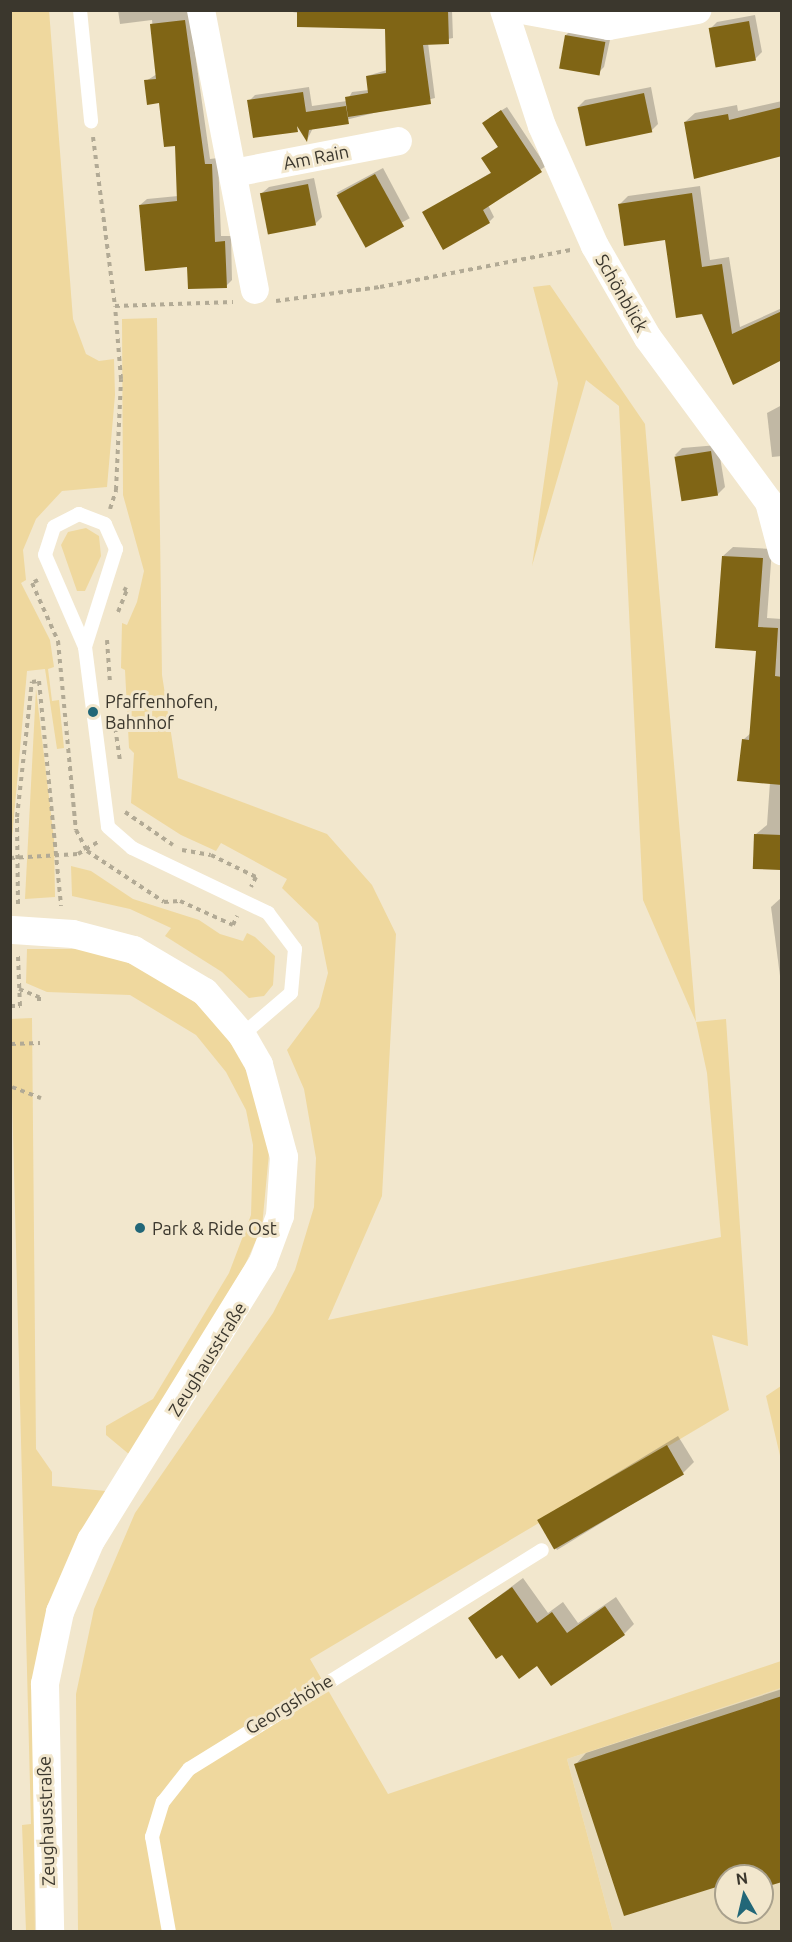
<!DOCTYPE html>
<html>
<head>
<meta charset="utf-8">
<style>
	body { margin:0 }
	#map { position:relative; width:792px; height:1942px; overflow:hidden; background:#f2e7cd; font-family:Ubuntu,sans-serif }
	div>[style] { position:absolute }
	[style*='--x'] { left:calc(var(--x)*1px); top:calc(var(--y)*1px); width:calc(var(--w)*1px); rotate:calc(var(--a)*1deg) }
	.built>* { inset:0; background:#e8dbba }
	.green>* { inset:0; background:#efd89e }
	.shadow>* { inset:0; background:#0003; transform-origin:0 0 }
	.building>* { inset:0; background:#806515; transform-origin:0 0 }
	.path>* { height:4px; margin-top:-2px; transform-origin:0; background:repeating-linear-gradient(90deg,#b2aa95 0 4.5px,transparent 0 9px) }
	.service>* { height:14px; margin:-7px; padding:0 7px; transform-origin:7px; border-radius:7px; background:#fff }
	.minor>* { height:28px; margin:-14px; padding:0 14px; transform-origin:14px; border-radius:14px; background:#fff }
	.dots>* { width:16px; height:16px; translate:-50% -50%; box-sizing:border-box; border:3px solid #f2e7cd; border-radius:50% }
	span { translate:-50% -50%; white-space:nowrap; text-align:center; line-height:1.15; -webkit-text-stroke:6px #f2e7cd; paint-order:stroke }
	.street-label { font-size:18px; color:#3b372d }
	.poi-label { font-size:18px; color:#3b372d }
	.left { translate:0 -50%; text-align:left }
	.frame { position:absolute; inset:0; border:12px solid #3b372d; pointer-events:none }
	.north { position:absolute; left:714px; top:1864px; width:60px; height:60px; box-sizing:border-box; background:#f2e7cd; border:2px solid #a9a18d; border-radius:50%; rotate:352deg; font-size:16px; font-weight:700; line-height:24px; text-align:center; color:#3b372d }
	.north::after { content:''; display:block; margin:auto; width:21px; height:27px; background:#226778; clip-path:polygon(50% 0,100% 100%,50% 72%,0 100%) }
</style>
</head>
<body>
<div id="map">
	<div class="built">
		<i style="clip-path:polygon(evenodd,781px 1688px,781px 1931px,613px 1931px,567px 1759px,781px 1688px,726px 1876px,762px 1876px,762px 1912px,726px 1912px,726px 1876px)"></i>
	</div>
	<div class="green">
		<i style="clip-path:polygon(49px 10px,73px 319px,86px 354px,99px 361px,114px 359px,115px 395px,107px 487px,62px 491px,36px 519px,23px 550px,26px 580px,21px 583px,50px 640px,54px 667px,48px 669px,52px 701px,59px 700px,64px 748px,57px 749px,45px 669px,27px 671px,11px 850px,10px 11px)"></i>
		<i style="clip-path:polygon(550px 285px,645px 424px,696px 1022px,726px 1019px,748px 1346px,712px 1335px,729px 1410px,310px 1659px,388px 1794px,781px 1661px,781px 1688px,567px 1759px,613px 1931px,78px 1932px,76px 1694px,94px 1609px,135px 1513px,273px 1313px,295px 1270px,314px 1207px,316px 1158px,304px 1089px,287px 1050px,319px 1007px,328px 973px,318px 923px,282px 888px,287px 879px,221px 843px,216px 851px,181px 835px,131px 803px,134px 753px,129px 748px,125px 670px,121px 668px,122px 623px,127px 625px,137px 602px,144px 571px,123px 495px,122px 319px,157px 318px,162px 675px,178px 778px,327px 834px,372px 885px,396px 934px,382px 1196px,328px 1320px,721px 1237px,707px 1073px,696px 1022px,643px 900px,619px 406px,586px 380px,532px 566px,558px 383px,533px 287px)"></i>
		<i style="clip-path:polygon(86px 528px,99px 536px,101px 556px,85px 591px,77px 591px,61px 545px,68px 532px)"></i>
		<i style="clip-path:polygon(36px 689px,54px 839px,55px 897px,25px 899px)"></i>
		<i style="clip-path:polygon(71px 866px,91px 871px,133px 899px,199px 920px,220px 934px,243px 941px,247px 933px,255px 937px,275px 956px,273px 985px,264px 996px,249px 998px,222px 972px,165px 936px,171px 928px,130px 909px,72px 896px)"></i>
		<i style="clip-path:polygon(27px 949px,80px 949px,133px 962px,195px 1002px,238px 1050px,255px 1089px,269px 1153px,262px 1227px,245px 1265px,130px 1455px,106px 1435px,106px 1426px,153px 1399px,229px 1273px,251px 1215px,253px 1145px,246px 1110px,226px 1072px,196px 1035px,130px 995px,47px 992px,26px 983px)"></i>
		<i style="clip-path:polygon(32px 1018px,36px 1449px,52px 1472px,52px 1486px,106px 1491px,33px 1762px,35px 1932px,26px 1931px,22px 1825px,31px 1824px,10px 1019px)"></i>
		<i style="clip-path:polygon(781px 1386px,781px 1460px,766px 1396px)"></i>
	</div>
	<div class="shadow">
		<i style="clip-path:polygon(118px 10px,189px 10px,210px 159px,218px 158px,221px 236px,231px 236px,232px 280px,226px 286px,189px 265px,140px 205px,147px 199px,178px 196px,176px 145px,161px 102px,146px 81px,157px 74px,152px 20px,120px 24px)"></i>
		<i style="clip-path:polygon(281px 10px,452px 10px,453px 38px,428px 43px,435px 98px,313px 128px,307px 140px,300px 128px,249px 101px,255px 95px,309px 87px,312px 106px,347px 101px,352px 92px,369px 90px,367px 76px,387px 70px,386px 28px)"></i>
		<i style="clip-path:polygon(755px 15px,762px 52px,755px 59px,710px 29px,717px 22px)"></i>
		<i style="clip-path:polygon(573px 28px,611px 35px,604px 67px,597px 74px,566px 35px)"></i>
		<i style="clip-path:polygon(651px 87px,658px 124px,651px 131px,578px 107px,585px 100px)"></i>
		<i style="clip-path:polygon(782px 101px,782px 154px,685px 122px,695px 113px,737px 105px,738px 111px)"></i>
		<i style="clip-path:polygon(507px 107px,546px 166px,488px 205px,494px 217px,489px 222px,444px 248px,424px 212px,492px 172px,483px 158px,499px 146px,489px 118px)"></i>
		<i style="left:383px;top:168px;width:57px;height:52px;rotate:62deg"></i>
		<i style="clip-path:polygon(314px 178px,322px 217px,315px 224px,262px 193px,269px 187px)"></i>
		<i style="clip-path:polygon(700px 186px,710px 260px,729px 257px,740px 327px,782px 308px,782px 359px,734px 383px,666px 239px,620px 204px,628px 196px)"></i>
		<i style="clip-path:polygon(782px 405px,782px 456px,772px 457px,767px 413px)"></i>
		<i style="clip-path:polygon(718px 445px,725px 487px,718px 494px,675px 455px,682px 448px)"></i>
		<i style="clip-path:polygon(733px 547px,772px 549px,767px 618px,782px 619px,782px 870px,756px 834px,767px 825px,770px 782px,743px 740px,752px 732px,757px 650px,723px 556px)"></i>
		<i style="clip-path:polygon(782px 897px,782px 976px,780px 976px,771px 907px)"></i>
		<i style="clip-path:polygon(678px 1436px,694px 1462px,683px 1473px,557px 1550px,541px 1524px,551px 1513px)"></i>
		<i style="clip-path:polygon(523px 1578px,548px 1613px,563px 1602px,578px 1623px,616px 1597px,634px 1624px,624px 1634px,538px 1664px,503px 1653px,470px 1618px)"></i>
		<i style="clip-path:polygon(782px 1689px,782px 1880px,762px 1886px,762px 1876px,726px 1876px,726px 1883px,576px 1764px,586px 1753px)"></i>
	</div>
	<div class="building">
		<i style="clip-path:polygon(297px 10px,448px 10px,449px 44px,423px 45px,431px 104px,348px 117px,345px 97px,368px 93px,366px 76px,386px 73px,385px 29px,297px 27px)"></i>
		<i style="clip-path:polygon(185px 20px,205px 164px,212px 164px,215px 242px,225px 241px,227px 288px,188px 289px,187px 267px,145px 271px,139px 205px,177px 201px,175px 146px,164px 147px,159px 103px,147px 105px,144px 80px,156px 79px,150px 24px)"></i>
		<i style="left:749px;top:21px;width:40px;height:41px;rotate:80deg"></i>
		<i style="left:565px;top:35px;width:41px;height:34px;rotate:10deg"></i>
		<i style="clip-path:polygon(303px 92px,306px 112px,346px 106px,349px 124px,309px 130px,307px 142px,297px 126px,298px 132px,253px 138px,247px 100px)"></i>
		<i style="left:644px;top:93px;width:40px;height:68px;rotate:78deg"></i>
		<i style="clip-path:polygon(782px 107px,782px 156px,694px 179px,684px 122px,728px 114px,729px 120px)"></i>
		<i style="clip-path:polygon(501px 110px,542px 172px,483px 210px,490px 223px,443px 250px,422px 212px,491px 173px,481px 158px,498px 147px,482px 123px)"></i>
		<i style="left:375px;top:174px;width:60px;height:44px;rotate:61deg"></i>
		<i style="left:308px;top:184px;width:42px;height:49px;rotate:79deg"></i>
		<i style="clip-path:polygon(692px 193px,702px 267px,722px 264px,732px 334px,782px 311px,782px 360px,733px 385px,702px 314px,676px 318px,665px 240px,624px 246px,618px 204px)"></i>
		<i style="left:711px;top:451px;width:45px;height:37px;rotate:81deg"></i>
		<i style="clip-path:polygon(722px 556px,763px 558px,758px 627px,778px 628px,775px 676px,782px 677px,782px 785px,737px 781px,742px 739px,749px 740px,756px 651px,715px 648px)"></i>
		<i style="left:754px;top:834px;width:28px;height:35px;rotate:2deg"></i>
		<i style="left:667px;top:1445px;width:34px;height:150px;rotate:60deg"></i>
		<i style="clip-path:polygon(512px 1587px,537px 1623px,552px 1612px,567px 1633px,605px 1606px,625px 1635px,551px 1686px,537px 1666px,519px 1679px,502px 1655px,496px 1659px,468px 1618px)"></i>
		<i style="clip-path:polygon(782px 1696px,782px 1882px,762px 1888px,762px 1876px,726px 1876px,726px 1884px,624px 1916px,574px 1764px)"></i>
	</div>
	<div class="path">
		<i style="--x:93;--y:137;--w:170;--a:82.6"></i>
		<i style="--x:276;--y:301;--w:105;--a:-7.7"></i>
		<i style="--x:380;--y:287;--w:194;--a:-11"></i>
		<i style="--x:110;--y:509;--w:20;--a:-72"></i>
		<i style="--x:116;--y:490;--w:111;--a:-87.4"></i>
		<i style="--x:121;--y:379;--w:73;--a:-94.7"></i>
		<i style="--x:115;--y:306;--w:118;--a:-1.9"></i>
		<i style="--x:38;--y:580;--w:7;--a:153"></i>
		<i style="--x:32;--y:583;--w:64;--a:65.9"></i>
		<i style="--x:58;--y:641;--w:190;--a:84.6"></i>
		<i style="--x:76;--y:830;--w:24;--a:62"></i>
		<i style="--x:87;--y:851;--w:92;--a:33.5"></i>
		<i style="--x:164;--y:902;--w:16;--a:-4"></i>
		<i style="--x:180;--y:901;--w:58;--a:24.4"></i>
		<i style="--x:233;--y:925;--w:10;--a:-66"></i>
		<i style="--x:118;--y:612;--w:24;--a:-68"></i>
		<i style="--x:127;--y:590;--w:4;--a:-153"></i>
		<i style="--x:107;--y:640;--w:43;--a:86"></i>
		<i style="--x:114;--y:719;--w:42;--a:81.9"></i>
		<i style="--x:125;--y:812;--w:58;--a:34.5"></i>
		<i style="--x:182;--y:850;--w:29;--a:10"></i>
		<i style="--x:211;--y:855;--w:50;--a:26.1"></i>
		<i style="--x:256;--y:877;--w:11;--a:117"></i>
		<i style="--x:10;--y:858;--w:68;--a:-3.4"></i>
		<i style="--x:78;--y:854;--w:23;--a:-31"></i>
		<i style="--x:18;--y:904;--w:87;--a:-90.7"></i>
		<i style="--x:17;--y:817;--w:136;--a:-83.7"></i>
		<i style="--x:32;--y:682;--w:7;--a:-8"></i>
		<i style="--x:39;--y:681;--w:226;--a:84.4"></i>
		<i style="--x:19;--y:989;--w:22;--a:22"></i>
		<i style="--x:39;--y:997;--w:9;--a:90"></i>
		<i style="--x:10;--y:1006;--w:10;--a:0"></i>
		<i style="--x:20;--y:1006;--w:50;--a:-92.3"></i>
		<i style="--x:11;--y:1044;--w:29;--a:-2"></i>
		<i style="--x:12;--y:1087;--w:31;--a:21"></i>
	</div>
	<div class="service">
		<i style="--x:80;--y:10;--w:112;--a:84.3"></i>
		<i style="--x:85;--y:647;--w:103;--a:-72.4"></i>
		<i style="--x:116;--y:549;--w:27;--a:-114"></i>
		<i style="--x:105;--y:524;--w:28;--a:-159"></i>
		<i style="--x:79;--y:514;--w:28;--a:153"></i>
		<i style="--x:54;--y:527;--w:29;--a:108"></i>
		<i style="--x:45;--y:555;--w:100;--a:66.5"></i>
		<i style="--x:85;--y:647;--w:181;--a:82.7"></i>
		<i style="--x:108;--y:827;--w:32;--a:41"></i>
		<i style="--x:132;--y:848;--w:151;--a:25.5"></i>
		<i style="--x:268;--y:913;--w:45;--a:53.1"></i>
		<i style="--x:295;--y:949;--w:44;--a:95.2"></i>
		<i style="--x:291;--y:993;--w:65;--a:139.4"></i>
		<i style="--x:169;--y:1932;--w:97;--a:-100.1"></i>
		<i style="--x:152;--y:1837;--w:37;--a:-73"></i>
		<i style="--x:163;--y:1802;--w:42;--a:-51.8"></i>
		<i style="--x:189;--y:1769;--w:415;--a:-31.8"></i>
	</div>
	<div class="minor">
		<i style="--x:201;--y:10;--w:285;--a:79.1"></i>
		<i style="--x:504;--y:10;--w:122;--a:71.9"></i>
		<i style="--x:542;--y:126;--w:131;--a:66.2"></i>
		<i style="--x:595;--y:246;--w:106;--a:60.1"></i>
		<i style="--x:648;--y:338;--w:204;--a:53.6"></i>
		<i style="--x:769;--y:502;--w:51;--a:75.1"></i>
		<i style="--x:522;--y:10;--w:88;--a:10.4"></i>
		<i style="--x:609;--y:26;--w:90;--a:-10.2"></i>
		<i style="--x:234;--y:173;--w:167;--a:-11"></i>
		<i style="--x:13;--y:930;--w:60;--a:3.8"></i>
		<i style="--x:73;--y:934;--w:63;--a:14.7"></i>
		<i style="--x:134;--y:950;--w:82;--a:30.6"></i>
		<i style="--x:205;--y:992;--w:57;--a:49.3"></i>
		<i style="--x:242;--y:1035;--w:34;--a:60"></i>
		<i style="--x:259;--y:1065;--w:95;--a:74.8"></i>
		<i style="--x:284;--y:1157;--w:59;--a:93.9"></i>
		<i style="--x:280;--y:1216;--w:49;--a:110.3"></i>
		<i style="--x:263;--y:1262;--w:327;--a:121.7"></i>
		<i style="--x:91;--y:1540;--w:78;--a:113.3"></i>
		<i style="--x:60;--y:1612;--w:74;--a:101.8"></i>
		<i style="--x:45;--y:1684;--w:248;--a:88.8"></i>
	</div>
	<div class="dots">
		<i style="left:93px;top:712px;background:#226778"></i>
		<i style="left:140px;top:1228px;background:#226778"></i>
	</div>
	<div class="street-label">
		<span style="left:316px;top:157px;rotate:-11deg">Am Rain</span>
		<span style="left:622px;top:293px;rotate:60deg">Schönblick</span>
		<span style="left:207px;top:1359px;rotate:-58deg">Zeughausstraße</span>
		<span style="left:289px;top:1704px;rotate:-31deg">Georgshöhe</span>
		<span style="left:46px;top:1821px;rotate:-92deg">Zeughausstraße</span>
	</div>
	<div class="poi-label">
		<span class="left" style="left:105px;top:712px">Pfaffenhofen,<br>Bahnhof</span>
		<span class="left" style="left:152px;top:1228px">Park &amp; Ride Ost</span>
	</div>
	<div class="frame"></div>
	<div class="north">N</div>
</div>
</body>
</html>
